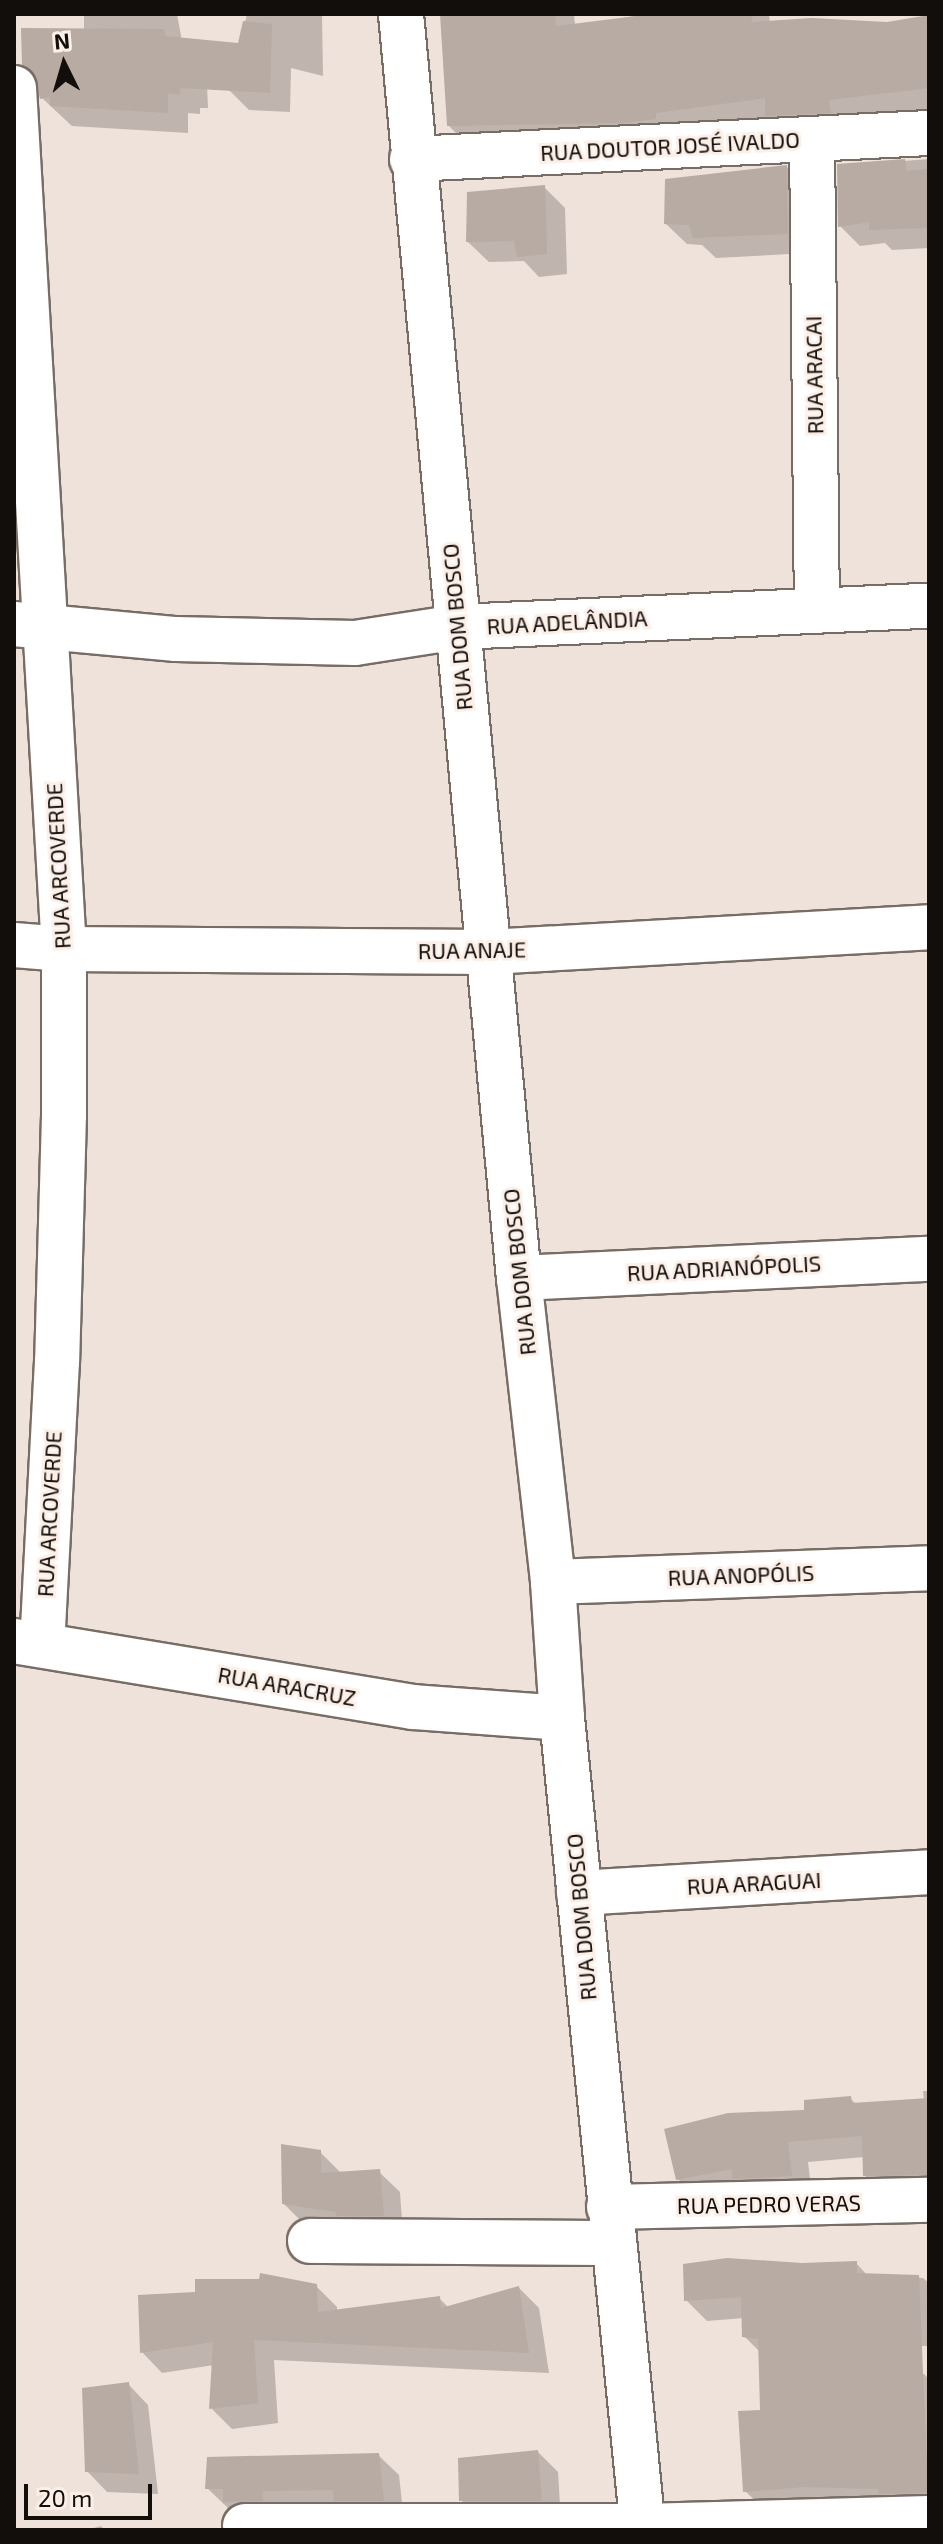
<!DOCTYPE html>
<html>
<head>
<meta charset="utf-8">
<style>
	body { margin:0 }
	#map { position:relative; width:943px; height:2544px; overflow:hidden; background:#efe2da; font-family:"Exo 2",sans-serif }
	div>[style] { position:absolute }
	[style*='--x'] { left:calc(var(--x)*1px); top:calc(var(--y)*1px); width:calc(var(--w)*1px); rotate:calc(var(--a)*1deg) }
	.shadow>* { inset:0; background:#0003 }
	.building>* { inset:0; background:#b7aba3 }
	.roads { filter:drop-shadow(2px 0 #786d65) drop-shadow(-2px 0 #786d65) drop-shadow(0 2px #786d65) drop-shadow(0 -2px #786d65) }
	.minor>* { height:44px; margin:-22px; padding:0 22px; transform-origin:22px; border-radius:22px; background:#fff }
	span { translate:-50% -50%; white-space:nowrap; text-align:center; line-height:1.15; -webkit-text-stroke:6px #fcefe7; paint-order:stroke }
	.street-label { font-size:22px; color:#120e0b }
	.frame { position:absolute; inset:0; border:16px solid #120e0b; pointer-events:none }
	.north { position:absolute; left:24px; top:24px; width:80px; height:80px; -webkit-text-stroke:6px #fcefe7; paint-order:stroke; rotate:355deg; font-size:22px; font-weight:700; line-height:32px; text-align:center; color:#120e0b }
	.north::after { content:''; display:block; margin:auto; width:28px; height:36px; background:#120e0b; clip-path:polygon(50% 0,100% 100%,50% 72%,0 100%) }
	.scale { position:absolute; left:24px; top:2484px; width:128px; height:36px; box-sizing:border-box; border:4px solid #120e0b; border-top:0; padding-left:10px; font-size:24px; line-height:28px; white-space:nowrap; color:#120e0b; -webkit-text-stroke:6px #fcefe7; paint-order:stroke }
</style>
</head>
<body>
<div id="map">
	<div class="shadow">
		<i style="clip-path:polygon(84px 14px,177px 14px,182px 41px,206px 62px,208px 108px,200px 108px,200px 114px,188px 113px,188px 133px,72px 126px,42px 98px,39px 84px,22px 87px,14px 95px,14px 65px,24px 65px,84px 31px)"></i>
		<i style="clip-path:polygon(247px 14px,322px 14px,323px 76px,291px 68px,290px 112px,249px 110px,229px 90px)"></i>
		<i style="clip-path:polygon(442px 14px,574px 14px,575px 26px,647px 14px,769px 14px,770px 23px,887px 24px,929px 17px,929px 110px,849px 120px,469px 146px,449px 126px)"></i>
		<i style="clip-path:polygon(929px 159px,929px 248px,892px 250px,885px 243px,860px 246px,840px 226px,839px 166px)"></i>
		<i style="clip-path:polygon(787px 167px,807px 188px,808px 253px,716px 258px,702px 245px,687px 244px,666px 224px)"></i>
		<i style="clip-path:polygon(544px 187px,565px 208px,567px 274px,539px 277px,524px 261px,489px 262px,468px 242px)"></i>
		<i style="clip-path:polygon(923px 2091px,929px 2091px,929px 2196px,885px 2196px,865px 2176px,864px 2157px,808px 2162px,812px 2195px,698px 2200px,678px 2179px,806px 2112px,850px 2098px,857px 2105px,924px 2101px)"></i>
		<i style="clip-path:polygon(320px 2152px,342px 2174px,379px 2172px,400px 2192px,403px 2236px,304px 2224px,284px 2204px)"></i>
		<i style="clip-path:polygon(856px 2263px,868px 2276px,923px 2278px,929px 2283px,929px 2346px,865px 2345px,864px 2365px,924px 2374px,929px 2379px,929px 2513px,766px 2511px,745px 2491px,762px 2412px,760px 2352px,744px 2336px,744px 2318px,707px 2321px,686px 2300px,802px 2265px)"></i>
		<i style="clip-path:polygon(316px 2286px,337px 2307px,337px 2312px,439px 2298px,448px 2307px,519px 2288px,539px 2308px,549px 2373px,274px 2360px,278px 2423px,232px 2429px,212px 2409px,214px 2365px,162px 2373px,142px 2352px)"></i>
		<i style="clip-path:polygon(128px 2384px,148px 2405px,158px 2494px,107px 2492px,87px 2471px)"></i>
		<i style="clip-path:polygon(538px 2452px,558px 2472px,561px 2521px,482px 2521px,461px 2500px)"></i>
		<i style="clip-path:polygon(378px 2455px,399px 2475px,404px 2521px,228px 2508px,207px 2488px)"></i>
		<i style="clip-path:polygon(101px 2526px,105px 2530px,86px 2530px)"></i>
	</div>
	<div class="building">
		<i style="clip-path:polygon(440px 14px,555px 14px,556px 26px,652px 14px,751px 14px,752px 22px,812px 18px,887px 22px,929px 15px,929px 88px,829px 100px,831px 113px,765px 116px,765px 98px,656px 113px,656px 119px,623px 123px,447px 126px)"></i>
		<i style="clip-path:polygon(243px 21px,272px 24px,270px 93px,180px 88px,180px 95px,168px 93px,168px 113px,50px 106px,50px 97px,40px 99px,35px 75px,22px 65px,21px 28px,164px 29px,165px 36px,238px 43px)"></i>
		<i style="clip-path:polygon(905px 159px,906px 171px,929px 169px,929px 228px,869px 230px,869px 222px,838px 227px,837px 164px)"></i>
		<i style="clip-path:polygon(787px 165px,788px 234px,693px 238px,689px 225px,664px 224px,665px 179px)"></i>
		<i style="clip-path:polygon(545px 185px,547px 254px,517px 257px,514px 241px,466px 242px,467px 192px)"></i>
		<i style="clip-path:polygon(851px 2096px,852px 2103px,929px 2098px,929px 2175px,863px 2176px,862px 2136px,788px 2142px,792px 2176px,732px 2179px,732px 2169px,676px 2180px,664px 2129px,728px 2113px,804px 2110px,804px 2100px)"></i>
		<i style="clip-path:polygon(281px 2144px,321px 2150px,321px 2173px,380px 2169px,384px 2216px,336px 2216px,336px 2212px,282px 2204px)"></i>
		<i style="clip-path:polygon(727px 2258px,802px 2263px,857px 2261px,857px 2273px,919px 2275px,928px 2493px,879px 2494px,878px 2489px,804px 2487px,743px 2492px,738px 2411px,760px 2410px,758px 2339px,742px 2337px,741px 2297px,684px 2301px,683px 2264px)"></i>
		<i style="clip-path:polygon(260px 2273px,317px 2284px,318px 2312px,440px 2296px,441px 2308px,519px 2286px,529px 2353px,254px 2340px,258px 2403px,209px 2409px,213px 2342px,140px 2353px,138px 2295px,195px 2292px,195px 2279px,259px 2279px)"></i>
		<i style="clip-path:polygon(129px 2382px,139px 2474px,85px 2472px,82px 2388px)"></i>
		<i style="clip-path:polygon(538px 2450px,542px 2501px,459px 2501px,458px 2458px)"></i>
		<i style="clip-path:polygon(379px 2453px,384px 2501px,334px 2501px,333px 2490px,263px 2491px,263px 2501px,223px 2502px,223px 2489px,205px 2489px,207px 2457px)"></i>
	</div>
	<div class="roads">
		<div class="minor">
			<i style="--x:401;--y:14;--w:1269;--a:84.67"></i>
			<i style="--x:519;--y:1278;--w:306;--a:83.6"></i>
			<i style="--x:553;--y:1582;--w:136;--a:86.2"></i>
			<i style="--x:562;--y:1718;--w:816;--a:84.3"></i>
			<i style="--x:14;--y:88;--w:862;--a:86.68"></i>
			<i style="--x:64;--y:949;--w:166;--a:90"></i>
			<i style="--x:64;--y:1115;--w:246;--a:91.6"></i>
			<i style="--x:57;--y:1361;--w:284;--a:93"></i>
			<i style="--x:812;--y:139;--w:472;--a:89.4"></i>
			<i style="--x:412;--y:159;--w:518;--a:-2.88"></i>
			<i style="--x:14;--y:624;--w:163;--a:5.3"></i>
			<i style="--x:176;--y:639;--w:179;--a:1.3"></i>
			<i style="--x:355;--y:643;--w:104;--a:-8.8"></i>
			<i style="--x:458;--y:627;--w:471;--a:-2.6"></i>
			<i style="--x:14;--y:945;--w:50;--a:4.6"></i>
			<i style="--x:64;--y:949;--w:424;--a:0.4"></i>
			<i style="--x:488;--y:952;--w:442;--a:-3.2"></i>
			<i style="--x:519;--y:1278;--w:410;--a:-2.7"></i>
			<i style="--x:553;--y:1582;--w:376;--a:-2.1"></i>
			<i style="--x:14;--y:1641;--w:404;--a:9.4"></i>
			<i style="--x:413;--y:1707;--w:149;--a:4.2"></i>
			<i style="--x:579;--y:1893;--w:351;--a:-3.4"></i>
			<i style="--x:609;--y:2207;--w:320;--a:-1.3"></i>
			<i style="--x:310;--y:2241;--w:303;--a:0.4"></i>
			<i style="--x:245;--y:2526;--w:398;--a:0"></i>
			<i style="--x:643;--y:2526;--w:286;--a:-1.6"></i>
		</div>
	</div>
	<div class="street-label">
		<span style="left:670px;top:146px;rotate:-3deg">RUA DOUTOR JOSÉ IVALDO</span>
		<span style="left:814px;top:375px;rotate:-91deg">RUA ARACAI</span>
		<span style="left:567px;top:622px;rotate:-3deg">RUA ADELÂNDIA</span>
		<span style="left:457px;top:627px;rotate:-95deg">RUA DOM BOSCO</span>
		<span style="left:58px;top:866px;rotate:-93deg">RUA ARCOVERDE</span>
		<span style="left:472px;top:950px;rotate:-1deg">RUA ANAJE</span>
		<span style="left:724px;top:1268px;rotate:-3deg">RUA ADRIANÓPOLIS</span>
		<span style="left:519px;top:1272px;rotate:-96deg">RUA DOM BOSCO</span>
		<span style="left:49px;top:1514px;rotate:-87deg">RUA ARCOVERDE</span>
		<span style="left:741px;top:1575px;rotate:-2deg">RUA ANOPÓLIS</span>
		<span style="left:287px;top:1686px;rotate:10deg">RUA ARACRUZ</span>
		<span style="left:754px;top:1883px;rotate:-3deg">RUA ARAGUAI</span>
		<span style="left:581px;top:1917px;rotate:-95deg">RUA DOM BOSCO</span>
		<span style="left:769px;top:2204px;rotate:-1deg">RUA PEDRO VERAS</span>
	</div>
	<div class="frame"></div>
	<div class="north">N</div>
	<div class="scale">20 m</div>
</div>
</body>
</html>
